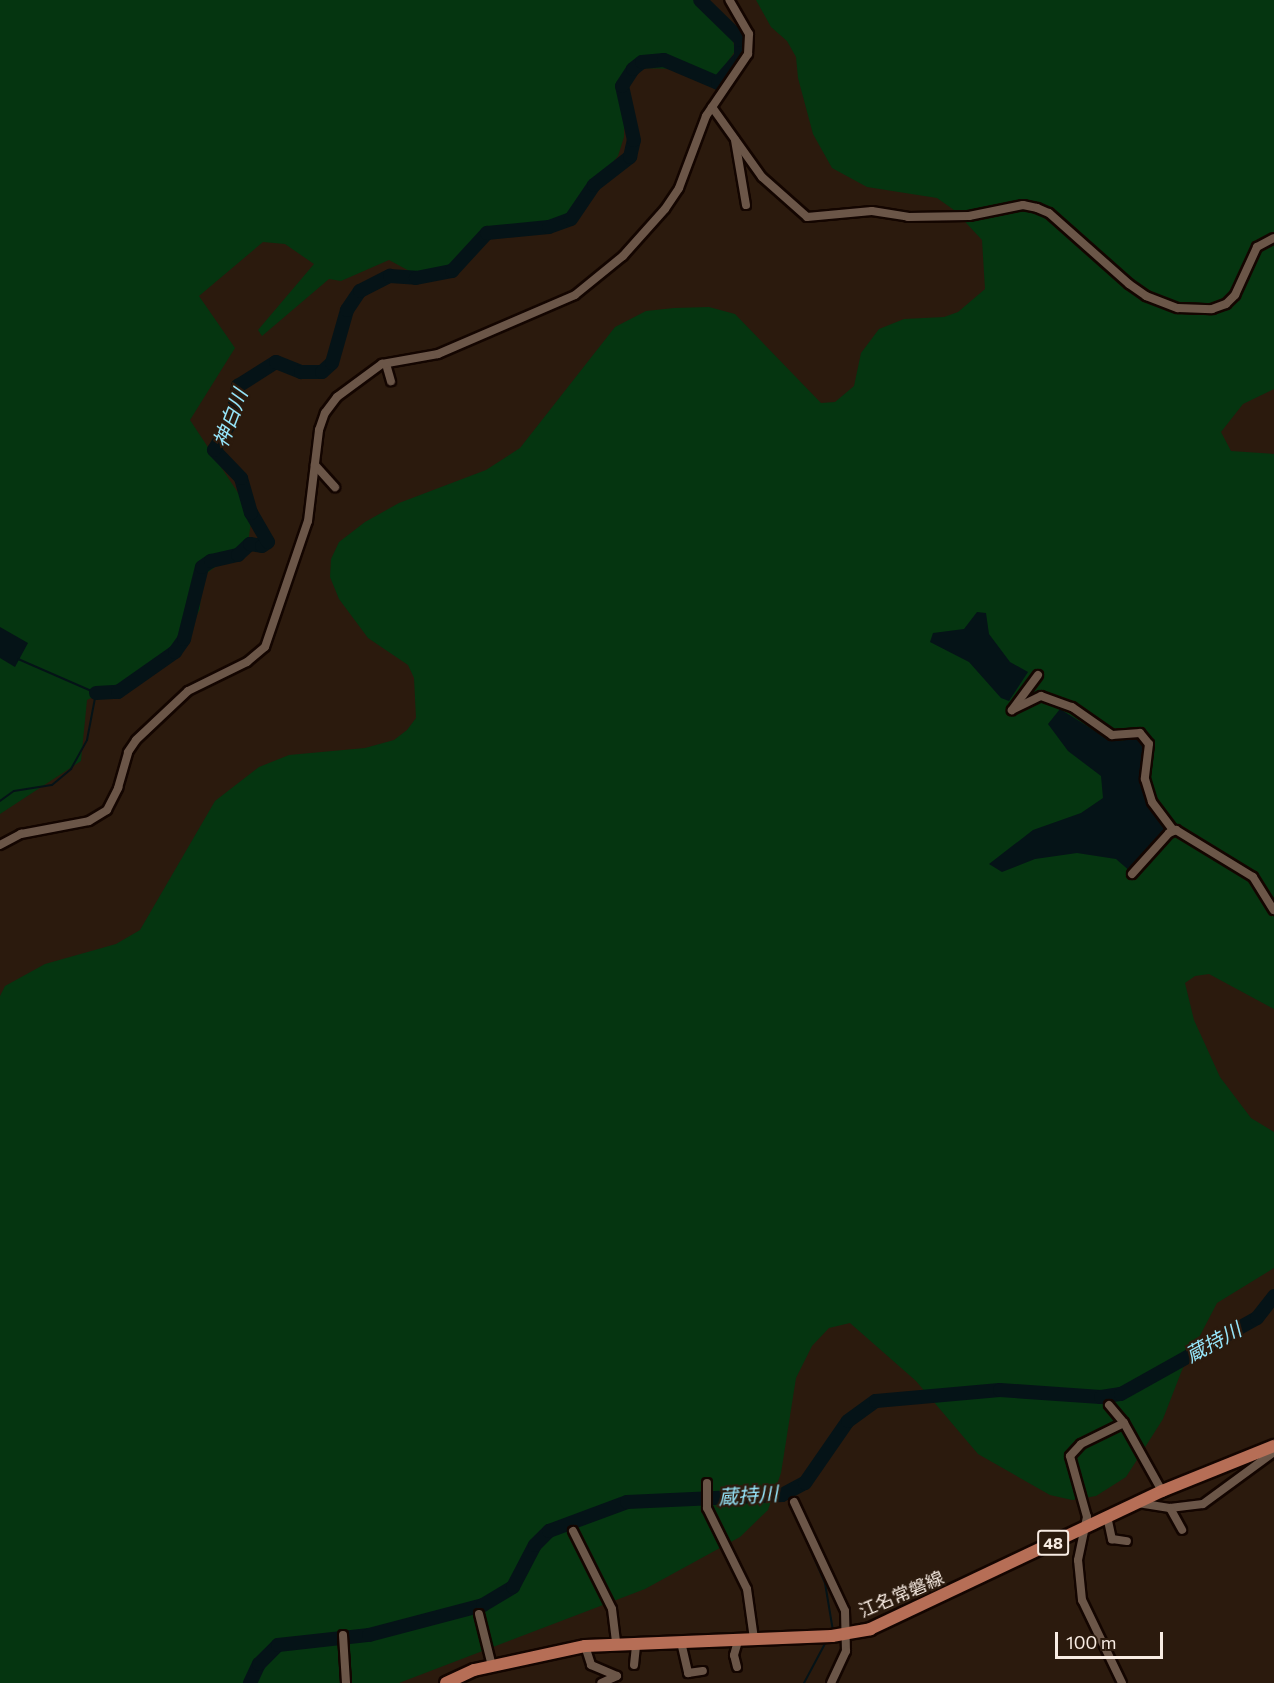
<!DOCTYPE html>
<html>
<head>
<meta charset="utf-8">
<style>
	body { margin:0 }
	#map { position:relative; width:1274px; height:1683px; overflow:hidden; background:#2b1a0d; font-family:Commissioner,"Noto Sans JP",sans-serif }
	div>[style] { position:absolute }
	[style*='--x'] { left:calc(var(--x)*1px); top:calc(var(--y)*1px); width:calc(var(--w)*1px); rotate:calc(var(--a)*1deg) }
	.green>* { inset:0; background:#053510 }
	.water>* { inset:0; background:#051317 }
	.stream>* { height:2px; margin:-1px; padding:0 1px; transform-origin:1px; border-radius:1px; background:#051317 }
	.river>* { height:14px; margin:-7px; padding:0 7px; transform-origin:7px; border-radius:7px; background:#051317 }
	.roads { filter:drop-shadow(2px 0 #130500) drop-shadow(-2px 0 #130500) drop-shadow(0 2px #130500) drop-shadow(0 -2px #130500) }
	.street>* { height:8px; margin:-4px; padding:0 4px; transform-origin:4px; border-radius:4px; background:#6b5648 }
	.primary>* { height:12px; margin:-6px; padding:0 6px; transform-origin:6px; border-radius:6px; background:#b66e56 }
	span { translate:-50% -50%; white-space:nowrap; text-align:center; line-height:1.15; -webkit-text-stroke:4.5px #2b1a0d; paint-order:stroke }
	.shield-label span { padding:2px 4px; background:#2b1a0d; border:2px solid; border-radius:4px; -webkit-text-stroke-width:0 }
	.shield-label { font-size:16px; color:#f8ece3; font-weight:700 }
	.street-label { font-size:18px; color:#f8ece3 }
	.water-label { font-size:20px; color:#96e5fa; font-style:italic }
	.scale { position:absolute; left:1055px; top:1632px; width:108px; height:27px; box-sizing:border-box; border:3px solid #f8ece3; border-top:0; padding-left:8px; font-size:18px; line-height:21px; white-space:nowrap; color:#f8ece3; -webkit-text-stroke:4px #2b1a0d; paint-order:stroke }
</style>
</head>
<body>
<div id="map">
	<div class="green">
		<i style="clip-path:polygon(0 0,693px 0,707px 5px,731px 30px,735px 51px,719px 75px,708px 79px,680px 69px,637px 68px,625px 81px,624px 137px,618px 156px,558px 227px,523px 228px,477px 239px,447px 267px,413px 273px,389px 260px,341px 281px,329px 279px,262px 336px,258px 330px,314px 264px,285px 244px,263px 242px,199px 296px,235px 348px,190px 420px,252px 514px,248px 544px,201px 577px,200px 609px,175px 655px,87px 700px,81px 761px,0 814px)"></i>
		<i style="clip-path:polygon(756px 0,1274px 0,1274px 389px,1243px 404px,1221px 432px,1231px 451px,1274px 454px,1274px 1009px,1209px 974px,1195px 976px,1185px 983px,1194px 1020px,1220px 1077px,1251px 1118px,1274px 1132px,1274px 1268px,1217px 1303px,1182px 1370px,1163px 1419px,1126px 1477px,1096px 1496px,1072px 1500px,1050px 1495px,978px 1454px,916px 1381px,850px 1323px,829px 1328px,812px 1346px,796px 1378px,781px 1473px,768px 1510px,740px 1537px,645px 1589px,399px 1683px,0 1683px,0 996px,5px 986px,45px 964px,116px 944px,140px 930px,215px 801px,259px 767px,289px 755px,365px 748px,394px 740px,407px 730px,416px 718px,414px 678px,408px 665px,368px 638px,339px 599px,330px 577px,331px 559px,339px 542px,365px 522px,399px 503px,486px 470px,520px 448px,615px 327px,646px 311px,674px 308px,709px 307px,735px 314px,821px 403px,835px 402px,854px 386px,861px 353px,879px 329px,904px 319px,944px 317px,958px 312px,985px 289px,982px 240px,954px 210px,937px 198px,867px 187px,832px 168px,813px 134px,798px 78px,796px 57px,787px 41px,771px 27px)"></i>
	</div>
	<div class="water">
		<i style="clip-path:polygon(977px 612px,986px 613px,989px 634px,1010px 662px,1028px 672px,1009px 701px,1001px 698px,969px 662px,930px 642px,933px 633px,964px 629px)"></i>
		<i style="clip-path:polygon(0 627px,28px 643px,15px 667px,0 658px)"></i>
		<i style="clip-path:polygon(1060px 709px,1106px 738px,1122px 741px,1135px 735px,1146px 743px,1144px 784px,1151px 807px,1167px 829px,1131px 872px,1116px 859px,1077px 853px,1035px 859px,1002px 872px,989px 864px,1033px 830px,1081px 813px,1103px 798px,1101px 776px,1068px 751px,1048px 724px)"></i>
	</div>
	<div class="stream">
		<i style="--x:0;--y:801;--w:17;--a:-36"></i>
		<i style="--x:14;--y:791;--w:38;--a:-9"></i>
		<i style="--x:52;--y:785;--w:25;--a:-40"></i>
		<i style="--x:71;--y:769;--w:33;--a:-61"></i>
		<i style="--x:87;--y:740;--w:48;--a:-79.2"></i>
		<i style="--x:96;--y:693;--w:85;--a:-156.4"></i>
		<i style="--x:786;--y:1493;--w:98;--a:66.6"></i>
		<i style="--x:825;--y:1583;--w:49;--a:80.5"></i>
		<i style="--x:804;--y:1683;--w:49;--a:-61.9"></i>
	</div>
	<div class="river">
		<i style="--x:96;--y:693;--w:22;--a:-3"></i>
		<i style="--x:118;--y:692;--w:70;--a:-35.1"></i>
		<i style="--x:175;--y:652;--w:16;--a:-55"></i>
		<i style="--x:184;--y:639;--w:74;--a:-76"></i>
		<i style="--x:202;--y:567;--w:11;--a:-34"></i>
		<i style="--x:211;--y:561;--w:28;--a:-13"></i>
		<i style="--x:238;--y:555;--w:16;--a:-43"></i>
		<i style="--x:250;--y:544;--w:12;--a:9"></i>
		<i style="--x:262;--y:546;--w:7;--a:-34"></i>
		<i style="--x:268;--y:542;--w:34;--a:-120"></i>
		<i style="--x:251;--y:513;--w:36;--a:-106"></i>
		<i style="--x:241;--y:478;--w:39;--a:-134"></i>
		<i style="--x:214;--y:450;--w:35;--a:-59"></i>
		<i style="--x:232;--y:420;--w:35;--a:-80"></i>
		<i style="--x:238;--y:386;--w:45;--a:-32.3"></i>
		<i style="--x:276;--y:362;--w:27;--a:22"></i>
		<i style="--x:301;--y:372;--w:21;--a:0"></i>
		<i style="--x:322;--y:372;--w:13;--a:-42"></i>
		<i style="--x:332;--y:363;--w:55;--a:-74.2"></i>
		<i style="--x:347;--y:310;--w:23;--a:-56"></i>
		<i style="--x:360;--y:291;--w:34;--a:-27"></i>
		<i style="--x:390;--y:276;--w:26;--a:4"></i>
		<i style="--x:416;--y:278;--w:37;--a:-11"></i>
		<i style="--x:452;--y:271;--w:52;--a:-47.4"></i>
		<i style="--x:487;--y:233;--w:62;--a:-5.5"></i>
		<i style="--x:549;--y:227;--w:23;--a:-20"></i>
		<i style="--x:571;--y:219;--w:41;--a:-55.9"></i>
		<i style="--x:594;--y:185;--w:46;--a:-37.9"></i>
		<i style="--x:630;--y:157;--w:17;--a:-77"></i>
		<i style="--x:634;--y:140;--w:55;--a:-102.5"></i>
		<i style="--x:622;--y:86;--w:20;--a:-57"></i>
		<i style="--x:633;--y:69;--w:11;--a:-38"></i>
		<i style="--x:642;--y:62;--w:22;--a:-5"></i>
		<i style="--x:664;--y:60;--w:59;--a:23.1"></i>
		<i style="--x:718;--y:83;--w:35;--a:-49"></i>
		<i style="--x:741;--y:57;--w:17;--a:-90"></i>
		<i style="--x:741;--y:40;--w:57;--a:-135.7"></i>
		<i style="--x:250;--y:1683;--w:21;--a:-65"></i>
		<i style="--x:259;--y:1664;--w:27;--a:-45"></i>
		<i style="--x:278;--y:1645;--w:92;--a:-6.3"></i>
		<i style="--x:369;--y:1635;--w:118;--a:-14.7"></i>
		<i style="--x:483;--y:1605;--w:35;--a:-31"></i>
		<i style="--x:513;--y:1587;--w:47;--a:-62.4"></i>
		<i style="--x:535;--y:1545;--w:20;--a:-45"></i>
		<i style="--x:549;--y:1531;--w:83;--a:-20.4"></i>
		<i style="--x:627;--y:1502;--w:155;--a:-2.6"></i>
		<i style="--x:782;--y:1495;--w:26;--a:-28"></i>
		<i style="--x:805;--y:1483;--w:75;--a:-55.3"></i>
		<i style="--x:848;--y:1421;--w:34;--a:-36"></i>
		<i style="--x:876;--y:1401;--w:124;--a:-5.1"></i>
		<i style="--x:1000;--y:1390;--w:101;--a:4"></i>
		<i style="--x:1101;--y:1397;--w:20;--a:-9"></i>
		<i style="--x:1121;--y:1394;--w:156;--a:-29.2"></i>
		<i style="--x:1257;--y:1318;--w:28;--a:-52"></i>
	</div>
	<div class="roads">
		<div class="street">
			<i style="--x:712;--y:107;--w:86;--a:54.5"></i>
			<i style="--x:762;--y:177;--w:60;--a:41.6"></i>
			<i style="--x:807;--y:217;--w:65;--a:-5.3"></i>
			<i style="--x:872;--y:211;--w:36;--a:9"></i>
			<i style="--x:908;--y:217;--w:61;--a:-0.9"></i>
			<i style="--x:969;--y:216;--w:55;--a:-11.5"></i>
			<i style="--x:1023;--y:205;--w:14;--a:12"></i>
			<i style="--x:1037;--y:208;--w:13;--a:23"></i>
			<i style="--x:1049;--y:213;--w:107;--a:41.6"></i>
			<i style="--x:1129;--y:284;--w:21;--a:35"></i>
			<i style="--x:1146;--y:296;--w:34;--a:21"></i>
			<i style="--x:1178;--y:308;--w:34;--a:2"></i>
			<i style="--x:1212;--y:309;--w:15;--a:-20"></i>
			<i style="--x:1226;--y:304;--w:13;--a:-45"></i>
			<i style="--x:1235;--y:295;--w:53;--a:-65.4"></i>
			<i style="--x:1257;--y:247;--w:19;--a:-28"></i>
			<i style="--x:735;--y:140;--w:66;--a:80.4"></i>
			<i style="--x:386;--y:364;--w:18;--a:74"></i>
			<i style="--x:315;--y:465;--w:30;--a:48"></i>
			<i style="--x:1038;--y:675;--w:44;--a:126.6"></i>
			<i style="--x:1012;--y:710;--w:32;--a:-26"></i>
			<i style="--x:1041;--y:696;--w:33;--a:20"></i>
			<i style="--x:1072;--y:707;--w:49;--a:35"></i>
			<i style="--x:1112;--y:735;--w:28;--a:-4"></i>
			<i style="--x:1140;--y:733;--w:14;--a:51"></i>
			<i style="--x:1149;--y:744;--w:35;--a:97"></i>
			<i style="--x:1145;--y:779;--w:24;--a:73"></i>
			<i style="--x:1152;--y:802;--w:36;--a:53"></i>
			<i style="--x:0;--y:845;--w:24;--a:-28"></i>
			<i style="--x:21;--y:834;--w:69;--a:-10.8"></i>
			<i style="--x:89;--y:821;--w:21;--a:-31"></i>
			<i style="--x:107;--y:810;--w:25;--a:-63"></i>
			<i style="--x:118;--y:788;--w:37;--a:-74"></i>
			<i style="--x:128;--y:752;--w:14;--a:-56"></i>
			<i style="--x:136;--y:740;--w:71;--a:-43.3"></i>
			<i style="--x:188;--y:691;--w:66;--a:-26.2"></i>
			<i style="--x:247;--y:662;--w:23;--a:-40"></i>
			<i style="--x:265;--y:647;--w:133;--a:-71.2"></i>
			<i style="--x:308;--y:521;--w:92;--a:-83.1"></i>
			<i style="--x:319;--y:430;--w:18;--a:-71"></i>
			<i style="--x:325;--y:413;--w:20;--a:-53"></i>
			<i style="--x:337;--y:397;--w:56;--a:-36.3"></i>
			<i style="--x:382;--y:364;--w:57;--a:-10.1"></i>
			<i style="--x:438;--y:354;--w:149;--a:-23.3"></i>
			<i style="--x:575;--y:295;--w:62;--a:-39.1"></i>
			<i style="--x:623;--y:256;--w:63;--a:-48.2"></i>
			<i style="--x:665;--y:209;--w:25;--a:-56"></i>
			<i style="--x:679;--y:188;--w:77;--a:-69.4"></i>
			<i style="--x:706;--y:116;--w:75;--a:-55.9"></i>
			<i style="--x:748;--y:54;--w:20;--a:-87"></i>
			<i style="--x:749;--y:34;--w:39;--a:-120"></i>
			<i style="--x:1132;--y:874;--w:55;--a:-47.9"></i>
			<i style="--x:1169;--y:833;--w:8;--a:-23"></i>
			<i style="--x:1176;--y:830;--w:90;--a:31.4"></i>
			<i style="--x:1253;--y:877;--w:39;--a:58"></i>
			<i style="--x:1109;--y:1405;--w:23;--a:50"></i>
			<i style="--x:1124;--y:1423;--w:78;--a:60.8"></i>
			<i style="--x:707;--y:1483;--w:25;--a:90"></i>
			<i style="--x:707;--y:1508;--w:90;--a:63.7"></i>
			<i style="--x:747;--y:1589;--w:50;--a:82"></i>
			<i style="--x:794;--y:1502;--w:120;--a:64.9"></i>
			<i style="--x:845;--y:1611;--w:40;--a:88.6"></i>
			<i style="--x:846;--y:1651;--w:35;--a:115"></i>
			<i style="--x:1138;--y:1503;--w:32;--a:9"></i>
			<i style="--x:1170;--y:1508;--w:33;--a:-7"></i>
			<i style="--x:1203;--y:1504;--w:88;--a:-36.2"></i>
			<i style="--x:1170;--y:1508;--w:25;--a:61"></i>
			<i style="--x:1107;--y:1516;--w:24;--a:78"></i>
			<i style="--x:1112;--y:1539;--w:15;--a:8"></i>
			<i style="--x:573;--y:1531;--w:87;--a:63.4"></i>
			<i style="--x:612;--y:1609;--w:35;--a:83"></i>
			<i style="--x:479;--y:1614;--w:54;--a:76"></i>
			<i style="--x:343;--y:1635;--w:48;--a:86.4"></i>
			<i style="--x:681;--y:1642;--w:32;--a:77"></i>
			<i style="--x:688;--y:1673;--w:15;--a:-8"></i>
			<i style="--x:585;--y:1646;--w:20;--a:72"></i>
			<i style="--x:591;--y:1665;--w:28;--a:23"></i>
			<i style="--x:617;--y:1676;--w:17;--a:156"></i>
			<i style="--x:634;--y:1665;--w:20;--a:-84"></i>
			<i style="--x:737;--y:1667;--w:12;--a:-104"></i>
			<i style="--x:734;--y:1655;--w:15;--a:-74"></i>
			<i style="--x:1122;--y:1683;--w:92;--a:-115.7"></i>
			<i style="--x:1082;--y:1600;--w:40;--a:-95.7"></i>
			<i style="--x:1078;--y:1560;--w:44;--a:-78.2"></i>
			<i style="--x:1087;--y:1517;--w:63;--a:-105.6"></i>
			<i style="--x:1070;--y:1456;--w:16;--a:-47"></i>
			<i style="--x:1081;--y:1444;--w:48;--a:-26"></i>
		</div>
		<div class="primary">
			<i style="--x:446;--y:1683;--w:31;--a:-25"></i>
			<i style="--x:474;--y:1670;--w:114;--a:-12.2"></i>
			<i style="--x:585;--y:1646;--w:247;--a:-2.3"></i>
			<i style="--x:832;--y:1636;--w:39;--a:-10"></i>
			<i style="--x:870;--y:1629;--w:323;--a:-25.3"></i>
			<i style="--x:1162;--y:1491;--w:121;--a:-21.9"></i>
		</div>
	</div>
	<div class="shield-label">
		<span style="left:1053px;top:1543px">48</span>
	</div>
	<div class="street-label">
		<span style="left:901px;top:1594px;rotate:-23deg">江名常磐線</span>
	</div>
	<div class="water-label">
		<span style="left:230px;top:418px;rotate:-69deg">神白川</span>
		<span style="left:1213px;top:1342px;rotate:-29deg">蔵持川</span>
		<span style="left:748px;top:1495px;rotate:-4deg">蔵持川</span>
	</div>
	<div class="scale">100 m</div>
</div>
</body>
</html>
